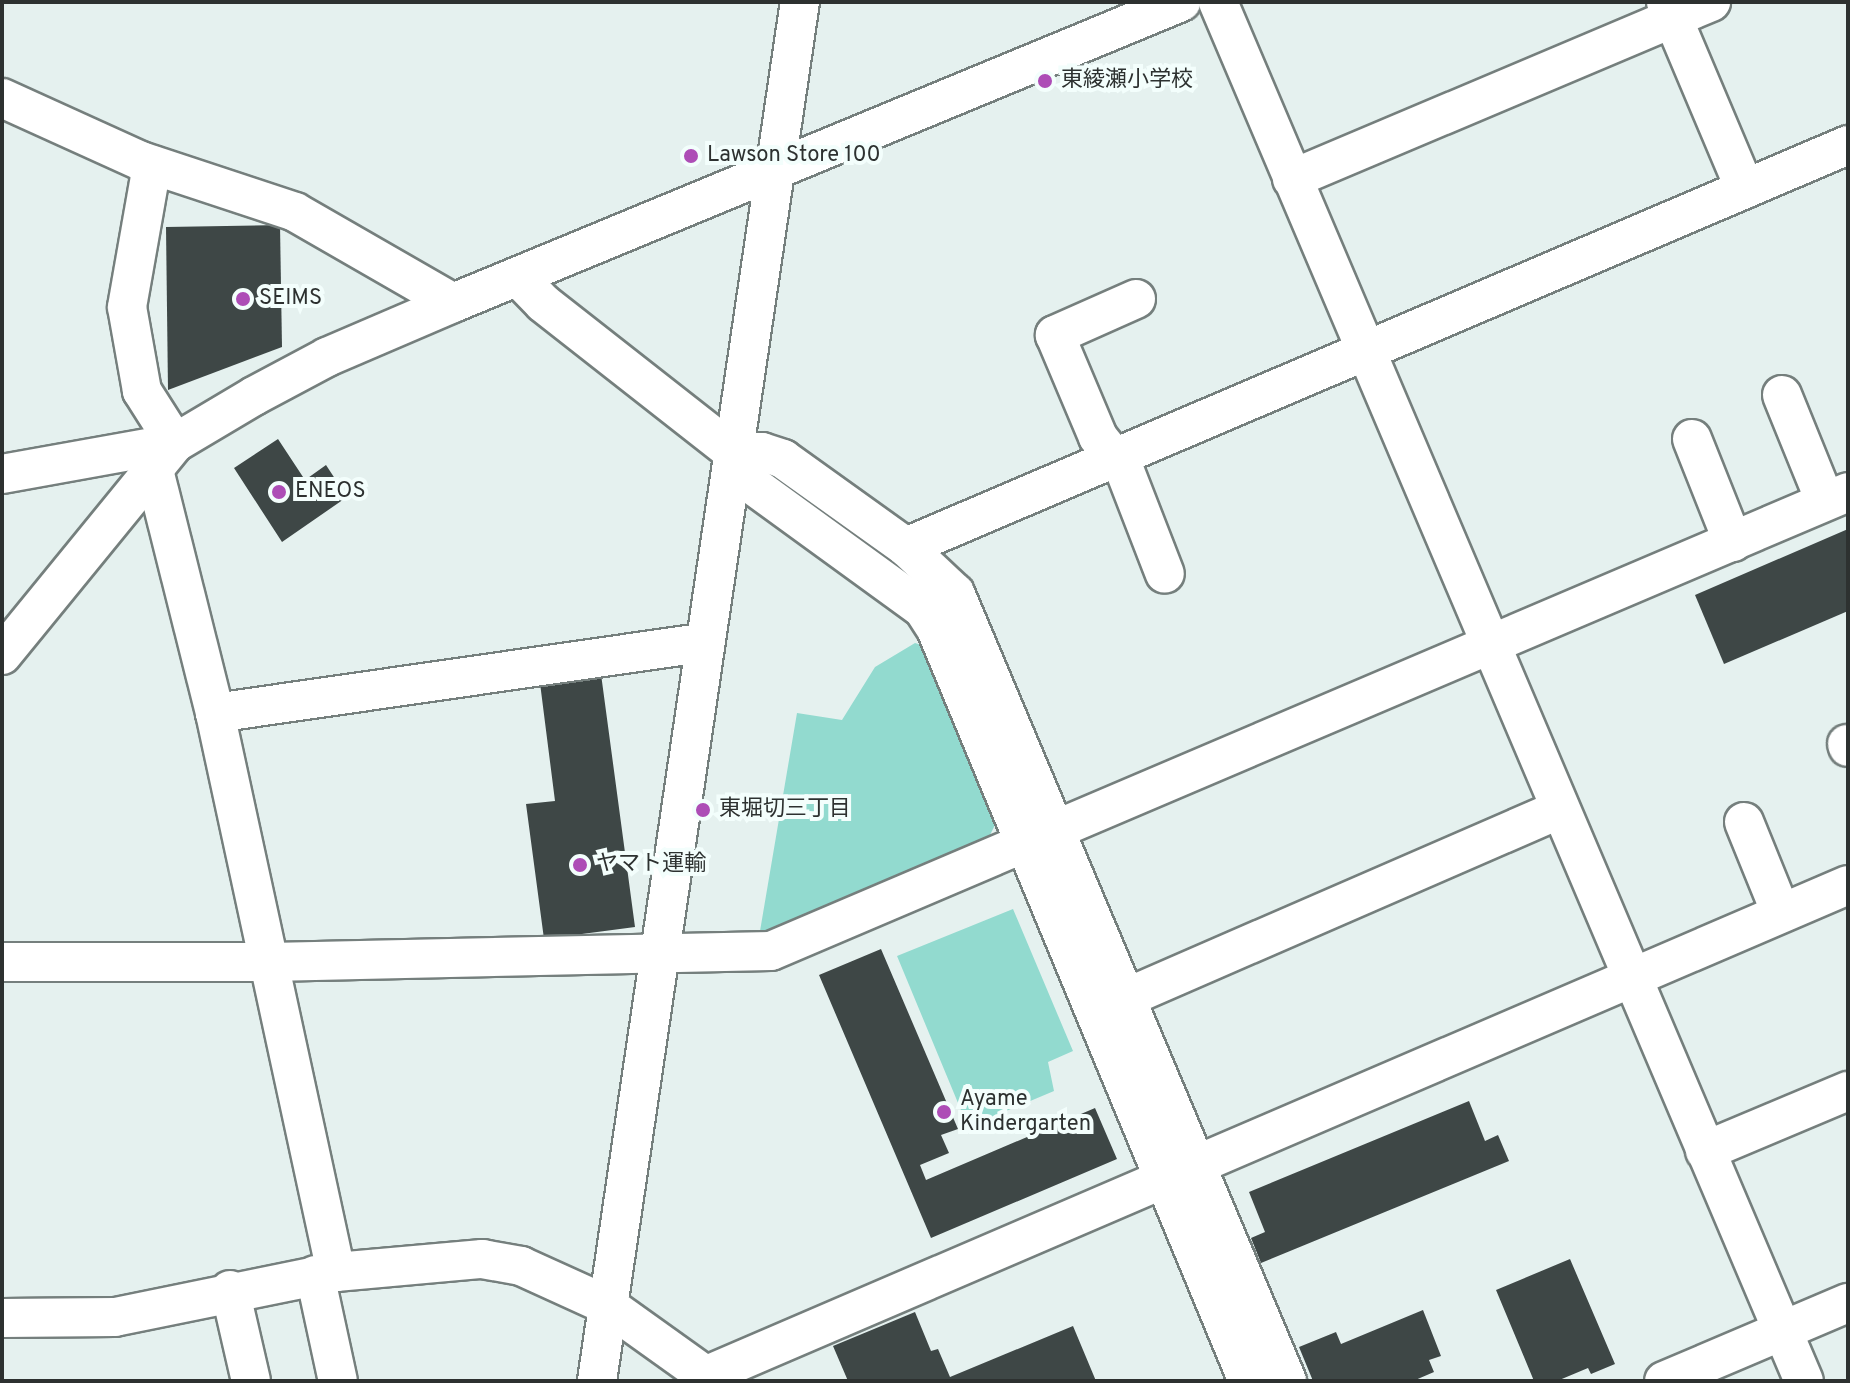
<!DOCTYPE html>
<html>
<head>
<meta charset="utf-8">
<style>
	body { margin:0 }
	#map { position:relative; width:1850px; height:1383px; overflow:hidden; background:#e5f1ef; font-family:Overpass,"Noto Sans JP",sans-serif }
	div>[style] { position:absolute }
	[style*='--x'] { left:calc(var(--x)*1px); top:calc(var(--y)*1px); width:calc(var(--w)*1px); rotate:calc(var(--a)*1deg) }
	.green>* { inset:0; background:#92dacf }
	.building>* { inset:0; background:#3e4746 }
	.roads { filter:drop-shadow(2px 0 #757f7d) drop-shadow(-2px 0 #757f7d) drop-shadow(0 2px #757f7d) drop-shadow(0 -2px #757f7d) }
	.minor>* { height:38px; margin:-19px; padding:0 19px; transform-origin:19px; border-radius:19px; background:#fff }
	.dots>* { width:22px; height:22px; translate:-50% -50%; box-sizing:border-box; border:4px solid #f3fefc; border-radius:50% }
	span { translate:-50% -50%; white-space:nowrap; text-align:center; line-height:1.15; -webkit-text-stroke:8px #f3fefc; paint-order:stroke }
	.poi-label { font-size:22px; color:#2d3130 }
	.left { translate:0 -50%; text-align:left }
	.frame { position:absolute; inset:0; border:4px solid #2d3130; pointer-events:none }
</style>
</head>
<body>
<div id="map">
	<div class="green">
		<i style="clip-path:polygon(915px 643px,931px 648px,999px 817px,988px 839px,797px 918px,795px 925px,772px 934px,760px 931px,797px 713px,842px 720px,875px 667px)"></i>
		<i style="clip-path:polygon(1013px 909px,1073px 1051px,1048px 1062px,1054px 1091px,968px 1127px,897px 956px)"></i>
	</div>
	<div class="building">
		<i style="clip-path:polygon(280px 225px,282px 347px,168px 390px,166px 227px)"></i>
		<i style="clip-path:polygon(278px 439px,305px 480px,326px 465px,347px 497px,282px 542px,234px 468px)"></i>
		<i style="clip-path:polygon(1848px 529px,1848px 611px,1724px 664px,1695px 595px)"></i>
		<i style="clip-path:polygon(601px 674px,635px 927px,544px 939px,526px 804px,555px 801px,540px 683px)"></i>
		<i style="clip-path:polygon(881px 949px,958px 1129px,941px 1135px,949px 1153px,920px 1165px,926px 1180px,1095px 1108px,1117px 1159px,931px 1238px,819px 975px)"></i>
		<i style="clip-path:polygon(1469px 1101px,1485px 1141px,1498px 1135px,1509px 1161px,1261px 1263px,1251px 1238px,1265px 1232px,1249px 1192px)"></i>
		<i style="clip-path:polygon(1570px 1259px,1615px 1364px,1591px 1374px,1588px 1368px,1557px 1381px,1534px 1381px,1496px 1290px)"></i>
		<i style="clip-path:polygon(1423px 1310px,1441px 1356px,1429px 1360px,1434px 1372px,1413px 1381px,1313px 1381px,1299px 1347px,1336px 1332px,1341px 1344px)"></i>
		<i style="clip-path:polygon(915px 1312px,931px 1351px,938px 1349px,950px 1377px,1073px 1326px,1096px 1381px,848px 1381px,833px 1346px)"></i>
	</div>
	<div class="roads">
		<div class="minor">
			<i style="--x:1218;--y:2;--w:1498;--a:66.98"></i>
			<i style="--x:1666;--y:2;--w:203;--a:67.1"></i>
			<i style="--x:2;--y:98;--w:153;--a:24.4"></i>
			<i style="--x:141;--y:161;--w:162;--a:18.3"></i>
			<i style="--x:295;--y:212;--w:182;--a:29.9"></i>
			<i style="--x:1292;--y:179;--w:455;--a:-22.9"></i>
			<i style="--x:518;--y:277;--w:36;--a:46"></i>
			<i style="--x:543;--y:303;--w:241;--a:38.1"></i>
			<i style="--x:733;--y:452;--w:37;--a:61"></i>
			<i style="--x:751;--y:484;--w:213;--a:36"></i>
			<i style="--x:923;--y:609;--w:24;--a:57"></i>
			<i style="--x:936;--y:629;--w:814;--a:67.47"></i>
			<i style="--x:1136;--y:299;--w:89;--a:156"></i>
			<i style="--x:1055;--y:335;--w:111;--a:67.1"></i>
			<i style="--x:1098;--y:437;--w:43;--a:51.5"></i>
			<i style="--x:1125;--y:471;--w:110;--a:68.8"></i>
			<i style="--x:1782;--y:395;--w:114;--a:67.9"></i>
			<i style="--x:1692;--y:439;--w:111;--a:68.3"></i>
			<i style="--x:733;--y:452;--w:29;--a:0"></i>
			<i style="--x:762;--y:452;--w:22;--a:18"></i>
			<i style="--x:783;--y:459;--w:151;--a:35.6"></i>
			<i style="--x:906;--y:547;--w:67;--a:43.2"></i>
			<i style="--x:955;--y:593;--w:855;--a:67.15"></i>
			<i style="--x:154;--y:470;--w:251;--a:75.9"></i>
			<i style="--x:215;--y:713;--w:572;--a:77.79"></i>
			<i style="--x:2;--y:474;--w:176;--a:-10.2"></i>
			<i style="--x:175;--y:443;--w:62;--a:-122.4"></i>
			<i style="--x:142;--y:391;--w:85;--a:-100.1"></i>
			<i style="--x:127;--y:307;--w:144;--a:-80"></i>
			<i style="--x:906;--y:547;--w:1024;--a:-23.11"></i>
			<i style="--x:2;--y:655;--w:274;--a:-50.8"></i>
			<i style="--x:175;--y:443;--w:92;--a:-30.7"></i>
			<i style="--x:254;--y:396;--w:83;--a:-28.1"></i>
			<i style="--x:327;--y:357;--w:137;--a:-23.2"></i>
			<i style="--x:453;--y:303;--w:788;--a:-22.46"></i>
			<i style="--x:215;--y:713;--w:495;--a:-8.2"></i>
			<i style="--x:1847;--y:744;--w:3;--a:72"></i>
			<i style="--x:1744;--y:822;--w:98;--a:67.9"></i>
			<i style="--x:2;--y:962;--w:268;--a:0"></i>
			<i style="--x:270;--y:962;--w:501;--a:-1.26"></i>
			<i style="--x:771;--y:951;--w:1171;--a:-23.08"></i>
			<i style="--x:1105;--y:1007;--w:493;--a:-23.5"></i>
			<i style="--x:1705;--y:1151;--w:155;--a:-22.8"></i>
			<i style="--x:315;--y:1275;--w:108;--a:77.8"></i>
			<i style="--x:230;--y:1290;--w:93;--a:77"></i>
			<i style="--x:2;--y:1318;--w:113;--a:-0.5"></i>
			<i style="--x:115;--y:1317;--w:226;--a:-11.5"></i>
			<i style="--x:336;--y:1272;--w:147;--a:-5.1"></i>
			<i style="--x:482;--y:1259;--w:40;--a:10"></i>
			<i style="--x:521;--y:1266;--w:94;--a:24.4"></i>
			<i style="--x:607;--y:1305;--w:130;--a:35.6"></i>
			<i style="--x:705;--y:1376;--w:1244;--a:-23.25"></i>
			<i style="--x:597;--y:1381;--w:1394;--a:-81.63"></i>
			<i style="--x:1664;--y:1381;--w:200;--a:-23"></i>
		</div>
	</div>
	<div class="dots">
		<i style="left:1045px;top:81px;background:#ad4db6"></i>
		<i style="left:691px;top:156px;background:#ad4db6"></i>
		<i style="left:243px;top:299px;background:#ad4db6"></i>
		<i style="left:279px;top:492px;background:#ad4db6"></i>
		<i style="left:703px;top:810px;background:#ad4db6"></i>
		<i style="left:580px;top:865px;background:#ad4db6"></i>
		<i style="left:944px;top:1112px;background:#ad4db6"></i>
	</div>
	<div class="poi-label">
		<span class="left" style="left:1061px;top:81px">東綾瀬小学校</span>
		<span class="left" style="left:707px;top:156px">Lawson Store 100</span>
		<span class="left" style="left:259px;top:299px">SEIMS</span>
		<span class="left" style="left:295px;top:492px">ENEOS</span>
		<span class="left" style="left:719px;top:810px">東堀切三丁目</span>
		<span class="left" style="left:596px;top:865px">ヤマト運輸</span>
		<span class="left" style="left:960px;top:1112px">Ayame<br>Kindergarten</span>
	</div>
	<div class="frame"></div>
</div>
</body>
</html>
